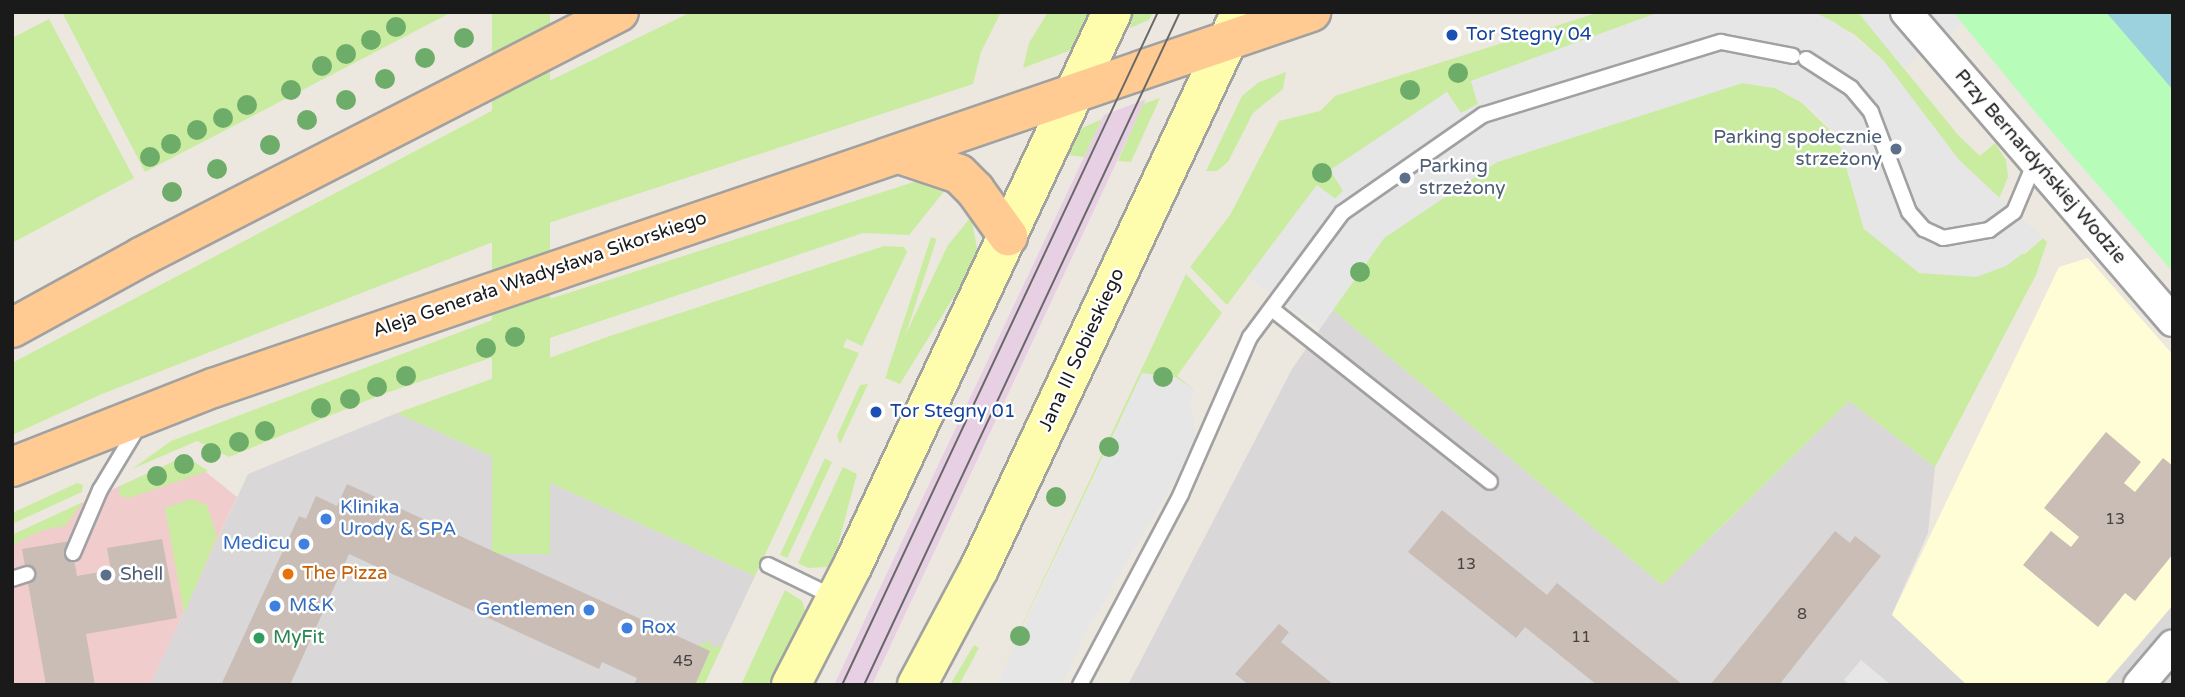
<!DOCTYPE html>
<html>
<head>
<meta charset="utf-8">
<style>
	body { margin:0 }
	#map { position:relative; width:2185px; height:697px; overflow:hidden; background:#ede8df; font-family:"Varela Round",sans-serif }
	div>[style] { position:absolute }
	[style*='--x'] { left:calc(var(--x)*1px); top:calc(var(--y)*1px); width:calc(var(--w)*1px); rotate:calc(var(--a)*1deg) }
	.residential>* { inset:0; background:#d9d7d7 }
	.commercial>* { inset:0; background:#f0cccc }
	.industrial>* { inset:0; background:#e7d0e3 }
	.education>* { inset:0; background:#fffdd6 }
	.grass>* { inset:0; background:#c9eca0; transform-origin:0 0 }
	.park>* { inset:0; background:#b7fcb9 }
	.parking>* { inset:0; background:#e6e6e6 }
	.water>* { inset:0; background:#9cd2de }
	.building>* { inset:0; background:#c9bdb5 }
	.roads { filter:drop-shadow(2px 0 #a1a1a1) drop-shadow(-2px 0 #a1a1a1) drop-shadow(0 2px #a1a1a1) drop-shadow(0 -2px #a1a1a1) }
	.service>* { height:14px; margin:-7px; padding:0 7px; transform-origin:7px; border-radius:7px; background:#fff }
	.minor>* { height:30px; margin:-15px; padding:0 15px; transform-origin:15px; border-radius:15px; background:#fff }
	.secondary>* { height:38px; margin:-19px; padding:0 19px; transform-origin:19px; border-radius:19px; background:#fdfdad }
	.primary>* { height:38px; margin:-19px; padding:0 19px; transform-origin:19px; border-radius:19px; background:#ffcb92 }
	.tram>* { height:2px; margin:-1px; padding:0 1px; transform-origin:1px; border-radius:1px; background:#686868 }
	.trees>* { width:20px; height:20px; margin:-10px; border-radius:50%; background:#6dad69 }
	.dots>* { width:19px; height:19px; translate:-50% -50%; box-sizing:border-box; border:4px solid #fff; border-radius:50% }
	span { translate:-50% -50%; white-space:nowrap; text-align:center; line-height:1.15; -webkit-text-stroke:5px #fff; paint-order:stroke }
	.number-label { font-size:16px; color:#464341 }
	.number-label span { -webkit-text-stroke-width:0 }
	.transit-label { font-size:19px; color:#164399 }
	.left { translate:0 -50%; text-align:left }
	.service-label { font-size:19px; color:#4e5e75 }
	.right { translate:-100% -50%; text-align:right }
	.street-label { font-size:19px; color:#1a1a1a }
	.shop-label { font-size:19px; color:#366cbe }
	.food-label { font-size:19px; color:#c56008 }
	.leisure-label { font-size:19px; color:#27864d }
	.frame { position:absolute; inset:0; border:14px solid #1a1a1a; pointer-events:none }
</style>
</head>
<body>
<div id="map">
	<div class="residential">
		<i style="clip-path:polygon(1333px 310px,1662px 585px,1849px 401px,1935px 467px,1928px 533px,1892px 614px,1967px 685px,1128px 685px,1292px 369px)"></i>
		<i style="clip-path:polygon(397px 413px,755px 576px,704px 685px,150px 685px,248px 474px)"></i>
		<i style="clip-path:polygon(2173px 605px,2173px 685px,2104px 685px)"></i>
	</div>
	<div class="commercial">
		<i style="clip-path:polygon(186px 456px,237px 497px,150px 685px,12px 685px,12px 535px)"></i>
	</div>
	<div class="industrial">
		<i style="clip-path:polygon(1146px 99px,872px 685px,834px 685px,1104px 115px)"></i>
	</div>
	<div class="education">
		<i style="clip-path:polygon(2088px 258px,2173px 355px,2173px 605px,2104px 685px,1967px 685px,1892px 615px,2059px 267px)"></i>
	</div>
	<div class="grass">
		<i style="clip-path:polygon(62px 12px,452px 12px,145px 172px)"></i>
		<i style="left:492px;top:12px;width:58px;height:542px"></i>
		<i style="clip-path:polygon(691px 12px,1001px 12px,981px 52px,973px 84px,503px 238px,102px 394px,12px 435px,12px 363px,539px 86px)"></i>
		<i style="clip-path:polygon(1048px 12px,1091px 12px,1074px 49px,1023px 68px,1029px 43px)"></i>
		<i style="clip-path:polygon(1134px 12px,1153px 12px,1149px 20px,1130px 28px)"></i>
		<i style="clip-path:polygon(1600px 12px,1660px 12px,1471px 81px,1478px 104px,1460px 114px,1447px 92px,1331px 171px,1344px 190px,1335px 199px,1317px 185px,1227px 305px,1190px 267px,1230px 215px,1279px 121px,1320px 111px,1335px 96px)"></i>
		<i style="clip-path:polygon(1814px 12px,1858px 12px,1958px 135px,1980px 156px,1995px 143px,2006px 160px,2008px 177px,1999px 199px,1959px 160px,1883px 60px,1855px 35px)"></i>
		<i style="clip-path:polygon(49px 19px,134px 178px,12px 243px,12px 38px)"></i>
		<i style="clip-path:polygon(1286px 72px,1283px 89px,1253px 113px,1228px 162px,1217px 171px,1206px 171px,1242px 96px,1259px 82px)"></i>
		<i style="clip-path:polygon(1742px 83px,1775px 88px,1800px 101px,1838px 138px,1864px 229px,2025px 254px,2043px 238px,2047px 242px,2036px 275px,1935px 467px,1849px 401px,1662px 585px,1333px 310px,1384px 238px,1497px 162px)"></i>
		<i style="clip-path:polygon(1160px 98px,1131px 162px,1118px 161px,1143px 104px)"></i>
		<i style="clip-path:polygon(1102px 119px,1084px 157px,1067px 155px,1080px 129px)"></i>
		<i style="clip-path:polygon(917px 181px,946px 189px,909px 235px,863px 233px,383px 394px,229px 457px,197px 441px,132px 469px,171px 441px,537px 303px)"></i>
		<i style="clip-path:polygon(971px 217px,977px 248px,969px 272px,900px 384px,885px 378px,948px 245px)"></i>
		<i style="left:931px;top:237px;width:6px;height:142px;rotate:18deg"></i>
		<i style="clip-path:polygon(884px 246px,904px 247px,907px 252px,862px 346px,847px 339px,843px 347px,859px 353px,755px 576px,397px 413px,610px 336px)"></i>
		<i style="clip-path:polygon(1186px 274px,1222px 313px,1177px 376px,1195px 390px,1175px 377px,1142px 374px,994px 685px)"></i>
		<i style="clip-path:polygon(868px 384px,840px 444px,837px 436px,860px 385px)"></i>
		<i style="clip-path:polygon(186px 456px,208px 471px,128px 498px,119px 495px,120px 486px)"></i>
		<i style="left:832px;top:462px;width:106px;height:8px;rotate:115deg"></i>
		<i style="clip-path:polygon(843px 467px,857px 474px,836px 552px,827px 567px,808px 568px,798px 563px)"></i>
		<i style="clip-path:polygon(77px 483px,83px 485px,82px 492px,12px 524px,12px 513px)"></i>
		<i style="clip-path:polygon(191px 499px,207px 505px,217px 537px,184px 613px,165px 508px)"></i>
		<i style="clip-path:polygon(83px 502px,65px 526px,43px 530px,12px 545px,12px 535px)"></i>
		<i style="clip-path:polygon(785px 590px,802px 601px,806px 614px,768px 685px,741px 685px)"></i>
		<i style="clip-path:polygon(710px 641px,712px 648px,723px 644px,704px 685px,695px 685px,710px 651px,698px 645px)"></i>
		<i style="clip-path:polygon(974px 645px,979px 648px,959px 685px,950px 685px)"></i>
	</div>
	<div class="park">
		<i style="clip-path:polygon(1953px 12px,2173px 12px,2173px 272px,2041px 119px)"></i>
	</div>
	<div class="parking">
		<i style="clip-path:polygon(1660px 12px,1814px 12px,1836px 23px,1883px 60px,1959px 160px,2043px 238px,2006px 266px,1976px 277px,1919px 273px,1864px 229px,1838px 138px,1813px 109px,1775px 88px,1742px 83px,1497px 162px,1384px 238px,1319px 329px,1248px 277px,1317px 185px,1335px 199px,1343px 191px,1330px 170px,1447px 92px,1461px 113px,1478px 104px,1471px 81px)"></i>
		<i style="clip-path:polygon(1858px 12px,1887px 12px,1921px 53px,1904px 69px)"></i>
		<i style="clip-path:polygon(1927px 12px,1953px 12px,1962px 23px,1947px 37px)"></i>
		<i style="clip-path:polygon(1142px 373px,1175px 377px,1195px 390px,1189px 401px,1198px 441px,1088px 628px,1062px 685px,997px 685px)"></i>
		<i style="clip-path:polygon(1861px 660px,1891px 685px,1850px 685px,1844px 680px)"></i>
	</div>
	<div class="water">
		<i style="clip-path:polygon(2106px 12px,2173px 12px,2173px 90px)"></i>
	</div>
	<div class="building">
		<i style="clip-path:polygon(2106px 432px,2141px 462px,2124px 483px,2135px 492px,2163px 458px,2173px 466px,2173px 554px,2135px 601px,2125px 593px,2098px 627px,2023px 565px,2051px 531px,2071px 547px,2079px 537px,2044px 508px)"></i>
		<i style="clip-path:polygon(347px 484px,710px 651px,695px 685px,634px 685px,637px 678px,602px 662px,599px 669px,349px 554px,290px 685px,221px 685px,299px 516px,306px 519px,316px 496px,337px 506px)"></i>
		<i style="clip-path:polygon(1442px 510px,1547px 595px,1557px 583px,1683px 685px,1597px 685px,1525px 627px,1516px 638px,1408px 552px)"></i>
		<i style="clip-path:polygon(1835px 531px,1850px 543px,1855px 536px,1881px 556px,1779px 685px,1710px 685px)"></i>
		<i style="clip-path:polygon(162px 539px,177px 618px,86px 634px,95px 685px,46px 685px,22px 549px,71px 541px,77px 576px,111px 570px,107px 548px)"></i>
		<i style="clip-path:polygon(1279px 624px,1289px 632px,1281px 642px,1334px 685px,1249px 685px,1235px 674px)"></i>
	</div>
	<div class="roads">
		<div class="service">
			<i style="--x:1806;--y:59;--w:54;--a:32.8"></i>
			<i style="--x:1851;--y:88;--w:31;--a:50"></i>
			<i style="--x:1871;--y:112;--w:107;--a:69.2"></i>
			<i style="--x:1909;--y:212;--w:23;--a:49"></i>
			<i style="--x:1924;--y:229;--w:21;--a:25"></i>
			<i style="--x:1943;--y:238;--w:47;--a:-9.9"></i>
			<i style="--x:1989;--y:230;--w:31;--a:-36"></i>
			<i style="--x:2014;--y:212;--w:54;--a:-67.2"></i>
			<i style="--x:1272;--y:309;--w:278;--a:38.4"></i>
			<i style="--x:73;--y:553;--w:69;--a:-66.8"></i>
			<i style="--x:100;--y:490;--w:74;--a:-58.9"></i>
			<i style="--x:768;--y:565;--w:76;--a:25.9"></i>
			<i style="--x:12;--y:579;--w:16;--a:-18"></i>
			<i style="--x:1080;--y:685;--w:216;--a:-62.1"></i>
			<i style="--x:1181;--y:494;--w:171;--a:-66.3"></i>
			<i style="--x:1250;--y:337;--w:154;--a:-53.4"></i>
			<i style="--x:1342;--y:213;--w:172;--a:-34.8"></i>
			<i style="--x:1483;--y:115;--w:249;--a:-17.1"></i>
			<i style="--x:1721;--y:42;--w:73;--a:11"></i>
		</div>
		<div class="minor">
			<i style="--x:1906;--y:12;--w:408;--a:49.2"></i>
			<i style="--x:2139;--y:685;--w:52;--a:-49.6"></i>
		</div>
		<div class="secondary">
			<i style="--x:791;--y:685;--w:135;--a:-62.7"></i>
			<i style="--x:853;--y:565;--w:611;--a:-64.9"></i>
			<i style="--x:917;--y:685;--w:132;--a:-61.9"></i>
			<i style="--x:979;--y:569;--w:616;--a:-64.81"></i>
		</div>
		<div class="primary">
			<i style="--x:899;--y:154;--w:63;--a:18.4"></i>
			<i style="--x:959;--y:174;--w:23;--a:45"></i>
			<i style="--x:975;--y:190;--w:57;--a:54.3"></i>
			<i style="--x:12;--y:328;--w:147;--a:-28.8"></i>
			<i style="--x:141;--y:257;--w:537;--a:-27.14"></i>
			<i style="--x:12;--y:467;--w:216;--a:-21.5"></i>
			<i style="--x:213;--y:388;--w:1161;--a:-18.9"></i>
		</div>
	</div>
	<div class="tram">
		<i style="--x:842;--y:685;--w:743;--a:-64.85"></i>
		<i style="--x:864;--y:685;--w:743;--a:-64.85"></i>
	</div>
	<div class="trees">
		<i style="left:396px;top:27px"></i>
		<i style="left:464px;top:38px"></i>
		<i style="left:371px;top:40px"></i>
		<i style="left:346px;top:54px"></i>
		<i style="left:425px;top:58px"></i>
		<i style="left:322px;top:66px"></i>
		<i style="left:1458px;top:73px"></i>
		<i style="left:385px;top:79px"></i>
		<i style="left:291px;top:90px"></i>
		<i style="left:1410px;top:90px"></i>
		<i style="left:346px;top:100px"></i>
		<i style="left:247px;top:105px"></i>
		<i style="left:223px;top:118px"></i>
		<i style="left:307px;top:120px"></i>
		<i style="left:197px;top:130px"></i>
		<i style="left:171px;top:144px"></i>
		<i style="left:270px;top:145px"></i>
		<i style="left:150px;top:157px"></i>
		<i style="left:217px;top:169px"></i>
		<i style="left:1322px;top:173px"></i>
		<i style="left:172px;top:192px"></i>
		<i style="left:1360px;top:272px"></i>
		<i style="left:515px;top:337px"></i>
		<i style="left:486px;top:348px"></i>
		<i style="left:406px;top:376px"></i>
		<i style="left:1163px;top:377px"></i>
		<i style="left:377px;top:387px"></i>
		<i style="left:350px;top:399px"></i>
		<i style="left:321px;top:408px"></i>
		<i style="left:265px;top:431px"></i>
		<i style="left:239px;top:442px"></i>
		<i style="left:1109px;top:447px"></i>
		<i style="left:211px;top:453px"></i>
		<i style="left:184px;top:464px"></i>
		<i style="left:157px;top:476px"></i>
		<i style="left:1056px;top:497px"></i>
		<i style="left:1020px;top:636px"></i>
	</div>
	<div class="dots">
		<i style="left:1452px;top:35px;background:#1a4fb4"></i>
		<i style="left:1896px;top:149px;background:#5c6f8a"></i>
		<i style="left:1405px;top:178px;background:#5c6f8a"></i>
		<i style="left:876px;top:412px;background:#1a4fb4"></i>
		<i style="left:326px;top:519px;background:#3f7fe0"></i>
		<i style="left:304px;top:544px;background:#3f7fe0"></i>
		<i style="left:288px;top:574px;background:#e8710a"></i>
		<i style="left:106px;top:575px;background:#5c6f8a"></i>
		<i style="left:275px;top:606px;background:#3f7fe0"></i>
		<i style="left:589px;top:610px;background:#3f7fe0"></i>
		<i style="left:627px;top:628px;background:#3f7fe0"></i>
		<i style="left:259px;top:638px;background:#2e9e5b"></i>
	</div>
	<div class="number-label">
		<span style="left:2115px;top:519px">13</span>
		<span style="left:1466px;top:564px">13</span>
		<span style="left:1802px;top:614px">8</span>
		<span style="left:1581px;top:637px">11</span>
		<span style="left:683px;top:661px">45</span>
	</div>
	<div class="transit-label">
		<span class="left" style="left:1466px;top:35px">Tor Stegny 04</span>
		<span class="left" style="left:890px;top:412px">Tor Stegny 01</span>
	</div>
	<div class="service-label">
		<span class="right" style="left:1882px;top:149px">Parking społecznie<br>strzeżony</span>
		<span class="left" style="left:1419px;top:178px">Parking<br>strzeżony</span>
		<span class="left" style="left:120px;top:575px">Shell</span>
	</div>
	<div class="street-label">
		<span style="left:2040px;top:167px;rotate:49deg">Przy Bernardyńskiej Wodzie</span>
		<span style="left:540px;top:275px;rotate:-19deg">Aleja Generała Władysława Sikorskiego</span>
		<span style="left:1082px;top:350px;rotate:-65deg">Jana III Sobieskiego</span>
	</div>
	<div class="shop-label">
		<span class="left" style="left:340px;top:519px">Klinika<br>Urody &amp; SPA</span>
		<span class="right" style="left:290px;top:544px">Medicu</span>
		<span class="left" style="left:289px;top:606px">M&amp;K</span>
		<span class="right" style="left:575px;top:610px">Gentlemen</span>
		<span class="left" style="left:641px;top:628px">Rox</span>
	</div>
	<div class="food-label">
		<span class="left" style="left:302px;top:574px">The Pizza</span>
	</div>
	<div class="leisure-label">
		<span class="left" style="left:273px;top:638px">MyFit</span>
	</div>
	<div class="frame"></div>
</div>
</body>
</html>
